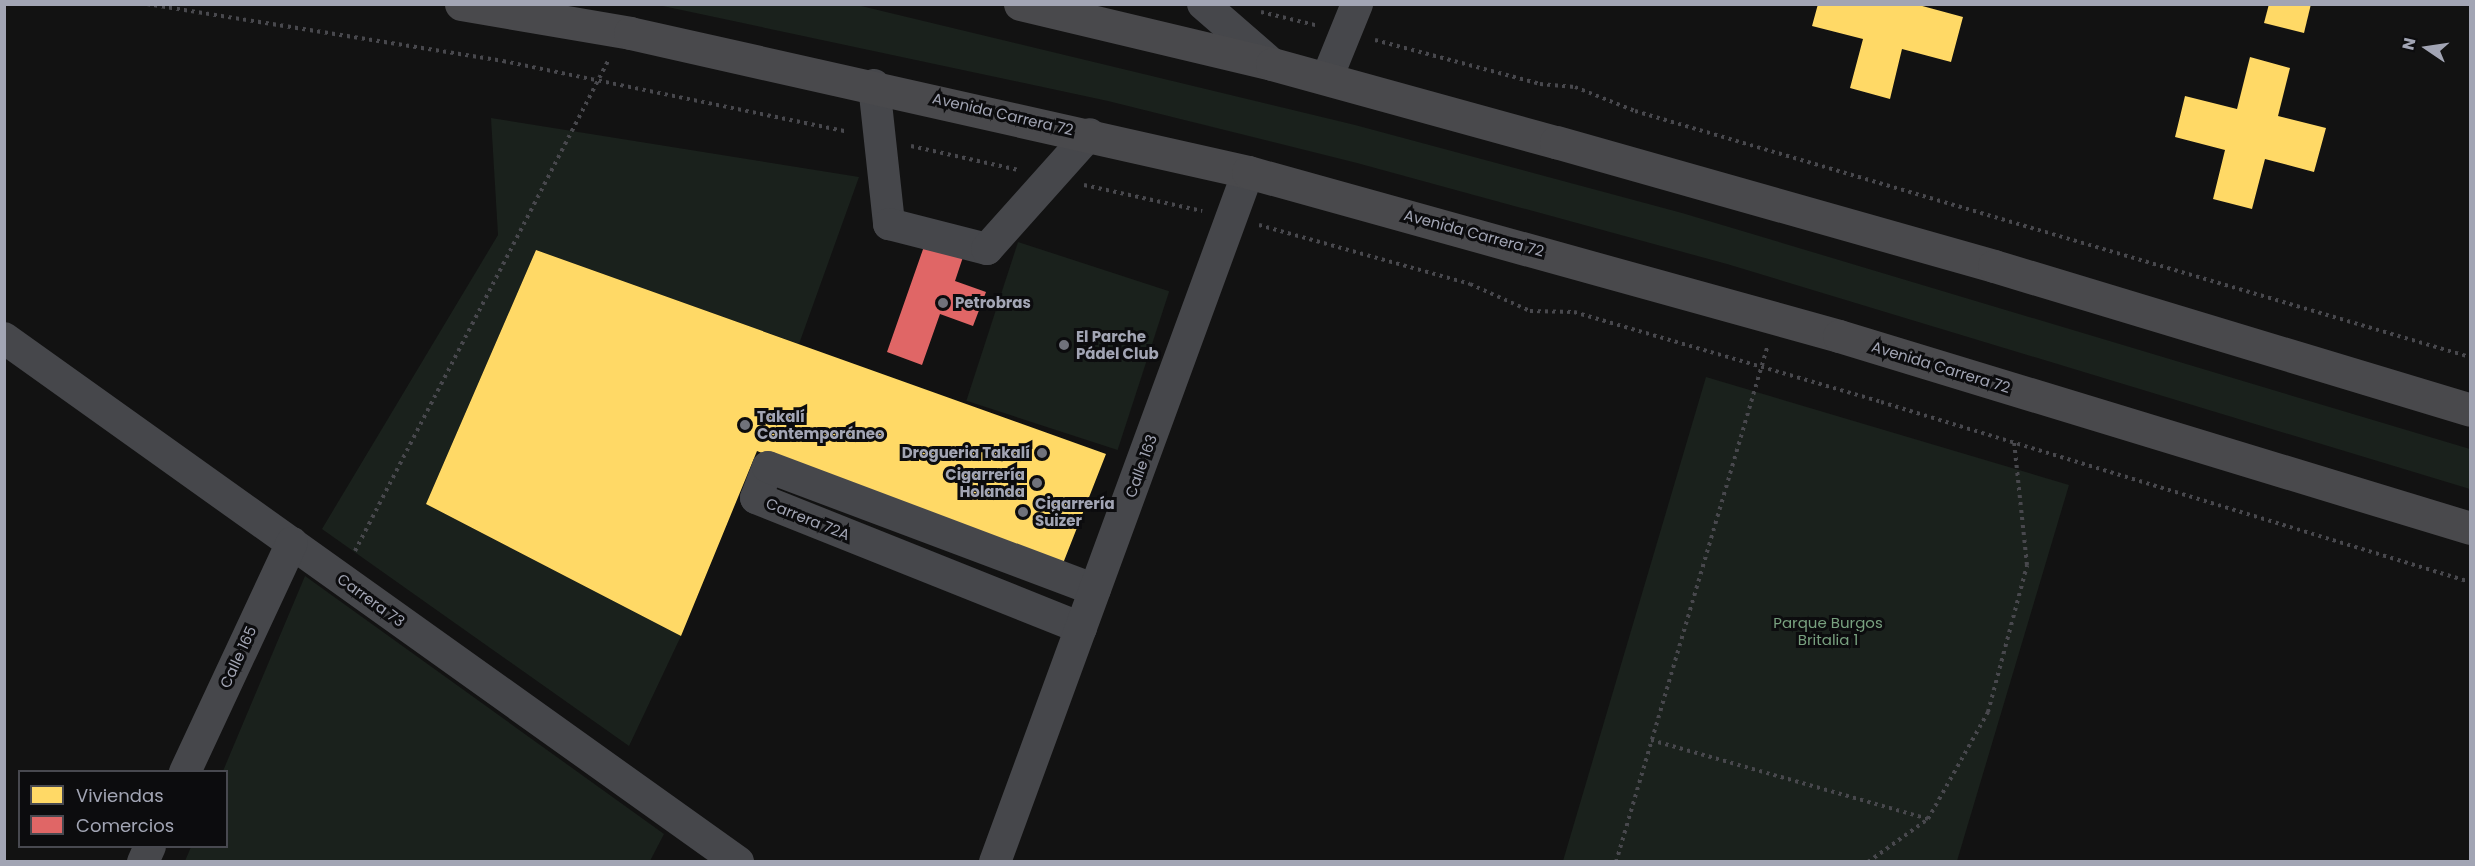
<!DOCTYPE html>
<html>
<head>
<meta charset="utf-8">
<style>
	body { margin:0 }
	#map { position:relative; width:2475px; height:866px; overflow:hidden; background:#121212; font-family:Poppins,sans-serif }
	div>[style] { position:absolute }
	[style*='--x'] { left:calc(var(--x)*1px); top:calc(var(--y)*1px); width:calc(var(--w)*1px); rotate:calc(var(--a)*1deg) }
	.green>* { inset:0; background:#1a211c; transform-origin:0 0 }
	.homes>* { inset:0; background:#ffd966 }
	.shops>* { inset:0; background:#e06666 }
	.path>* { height:4px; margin-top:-2px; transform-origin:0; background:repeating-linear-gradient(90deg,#48484d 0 3px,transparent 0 7.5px) }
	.minor>* { height:32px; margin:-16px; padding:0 16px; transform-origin:16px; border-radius:16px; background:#46474b }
	.highway>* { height:33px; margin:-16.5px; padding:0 16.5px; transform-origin:16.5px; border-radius:16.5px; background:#49494c }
	.dots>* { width:16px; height:16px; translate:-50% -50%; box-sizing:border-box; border:3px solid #0c0c0e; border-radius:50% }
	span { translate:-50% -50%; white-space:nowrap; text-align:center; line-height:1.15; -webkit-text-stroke:6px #0c0c0e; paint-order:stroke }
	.street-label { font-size:15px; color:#a2a5b4 }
	.poi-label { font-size:15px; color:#a2a5b4; font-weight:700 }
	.left { translate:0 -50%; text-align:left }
	.right { translate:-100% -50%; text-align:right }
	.park-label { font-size:15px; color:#78a07f }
	.frame { position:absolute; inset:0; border:6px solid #a2a5b4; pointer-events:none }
	.legend { position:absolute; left:18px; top:770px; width:210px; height:78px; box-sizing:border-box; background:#0c0c0e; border:2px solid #484950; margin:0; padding:8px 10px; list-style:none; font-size:18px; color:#a2a5b4 }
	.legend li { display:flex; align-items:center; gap:12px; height:30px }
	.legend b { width:30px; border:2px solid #484950 }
	.north { position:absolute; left:2397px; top:18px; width:60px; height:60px; -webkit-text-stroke:4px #0c0c0e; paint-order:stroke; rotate:283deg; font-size:16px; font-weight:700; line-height:24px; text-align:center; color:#a2a5b4 }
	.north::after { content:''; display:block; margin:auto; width:21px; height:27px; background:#a2a5b4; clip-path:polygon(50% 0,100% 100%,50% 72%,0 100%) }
</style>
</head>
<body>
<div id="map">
	<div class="green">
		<i style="clip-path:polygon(658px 5px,857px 5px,1355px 125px,1682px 213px,2470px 449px,2470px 489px,1727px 264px,1357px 163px,1108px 101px)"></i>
		<i style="clip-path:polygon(491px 118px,859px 177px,799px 344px,536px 250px,426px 504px,681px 636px,629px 746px,322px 529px,498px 235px)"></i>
		<i style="left:1018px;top:242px;width:159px;height:167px;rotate:18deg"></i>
		<i style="clip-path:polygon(1706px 377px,2069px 485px,1957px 861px,1563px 861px)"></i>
		<i style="clip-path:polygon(305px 576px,664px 834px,650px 861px,185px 861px,191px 847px,226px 846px,223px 771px)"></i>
	</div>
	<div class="homes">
		<i style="clip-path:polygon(1818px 4px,1915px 4px,1963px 17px,1951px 62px,1902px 49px,1890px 99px,1850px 88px,1863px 39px,1812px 26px)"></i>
		<i style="clip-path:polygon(2269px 4px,2311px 4px,2304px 33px,2264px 23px)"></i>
		<i style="clip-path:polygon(2250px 57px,2290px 68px,2278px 116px,2326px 128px,2314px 172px,2265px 159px,2252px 209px,2213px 199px,2225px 150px,2175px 137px,2185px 96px,2237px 109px)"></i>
		<i style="clip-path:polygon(536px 250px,1106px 454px,1062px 566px,757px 451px,681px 636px,426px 504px)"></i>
	</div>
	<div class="shops">
		<i style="clip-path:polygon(928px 235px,966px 248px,955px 281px,986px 292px,973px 326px,940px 314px,922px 365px,887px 352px)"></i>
	</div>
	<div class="path">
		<i style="--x:147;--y:4;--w:361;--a:9.1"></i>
		<i style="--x:503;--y:61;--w:352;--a:11.6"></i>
		<i style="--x:1261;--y:12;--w:56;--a:13.5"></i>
		<i style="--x:1375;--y:40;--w:171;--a:14.9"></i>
		<i style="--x:1540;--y:84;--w:35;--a:5"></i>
		<i style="--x:1575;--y:87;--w:65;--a:21.8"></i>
		<i style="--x:1635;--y:111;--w:870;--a:16.42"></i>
		<i style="--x:911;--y:146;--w:110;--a:12.6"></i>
		<i style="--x:1084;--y:185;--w:121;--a:12.4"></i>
		<i style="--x:1259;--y:225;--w:219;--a:15.6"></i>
		<i style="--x:1470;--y:284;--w:66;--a:24.2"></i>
		<i style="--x:1530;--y:311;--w:44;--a:1.3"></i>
		<i style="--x:1574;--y:312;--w:320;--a:16.3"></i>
		<i style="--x:1881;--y:402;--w:616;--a:16.99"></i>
		<i style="--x:355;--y:551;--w:554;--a:-62.69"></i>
		<i style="--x:1651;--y:740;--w:288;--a:15.9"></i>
		<i style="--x:1616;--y:862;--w:536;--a:-73.63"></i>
		<i style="--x:1868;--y:862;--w:74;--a:-35.6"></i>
		<i style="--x:1928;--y:819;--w:123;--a:-60.7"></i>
		<i style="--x:1988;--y:712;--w:152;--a:-75.1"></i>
		<i style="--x:2027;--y:565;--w:124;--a:-96"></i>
	</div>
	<div class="minor">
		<i style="--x:1203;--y:4;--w:91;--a:41"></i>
		<i style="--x:1327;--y:78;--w:80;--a:-67.9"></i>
		<i style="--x:874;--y:85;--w:140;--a:83.8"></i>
		<i style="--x:889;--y:224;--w:101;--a:14.3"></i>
		<i style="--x:987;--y:249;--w:154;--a:-48.2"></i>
		<i style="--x:4;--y:338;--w:902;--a:35.52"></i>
		<i style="--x:1081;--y:628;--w:350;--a:-158.2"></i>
		<i style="--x:756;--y:498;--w:33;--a:-69"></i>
		<i style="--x:768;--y:467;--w:349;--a:20.6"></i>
		<i style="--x:185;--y:772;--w:253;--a:-65"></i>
		<i style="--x:143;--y:862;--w:17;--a:-66"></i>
		<i style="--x:995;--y:862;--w:735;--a:-69.86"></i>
	</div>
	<div class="highway">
		<i style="--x:461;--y:4;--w:171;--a:9.7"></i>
		<i style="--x:630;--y:33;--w:633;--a:12.68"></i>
		<i style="--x:1248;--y:172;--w:613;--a:15.51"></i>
		<i style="--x:1839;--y:336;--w:660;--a:16.92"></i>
		<i style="--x:1020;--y:4;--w:259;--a:13.4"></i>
		<i style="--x:1272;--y:64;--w:295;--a:15.4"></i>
		<i style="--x:1556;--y:142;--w:455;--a:15.8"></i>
		<i style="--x:1994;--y:266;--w:497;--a:16.8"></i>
	</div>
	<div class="dots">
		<i style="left:943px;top:303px;background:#70727b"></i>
		<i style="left:1064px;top:345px;background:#70727b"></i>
		<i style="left:745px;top:425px;background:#70727b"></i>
		<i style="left:1042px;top:453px;background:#70727b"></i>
		<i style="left:1037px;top:483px;background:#70727b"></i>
		<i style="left:1023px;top:512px;background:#70727b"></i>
	</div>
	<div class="street-label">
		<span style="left:1003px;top:114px;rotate:13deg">Avenida Carrera 72</span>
		<span style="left:1474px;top:233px;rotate:15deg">Avenida Carrera 72</span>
		<span style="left:1941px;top:367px;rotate:17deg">Avenida Carrera 72</span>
		<span style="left:1141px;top:466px;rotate:-70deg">Calle 163</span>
		<span style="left:808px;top:519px;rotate:22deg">Carrera 72A</span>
		<span style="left:371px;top:600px;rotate:36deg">Carrera 73</span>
		<span style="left:238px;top:657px;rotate:-65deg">Calle 165</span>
	</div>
	<div class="poi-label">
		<span class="left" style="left:955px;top:303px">Petrobras</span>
		<span class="left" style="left:1076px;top:345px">El Parche<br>Pádel Club</span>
		<span class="left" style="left:757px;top:425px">Takalí<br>Contemporáneo</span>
		<span class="right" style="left:1030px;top:453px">Drogueria Takalí</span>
		<span class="right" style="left:1025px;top:483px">Cigarrería<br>Holanda</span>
		<span class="left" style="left:1035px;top:512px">Cigarrería<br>Suizer</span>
	</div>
	<div class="park-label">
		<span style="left:1828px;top:631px">Parque Burgos<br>Britalia 1</span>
	</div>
	<div class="frame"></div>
	<ul class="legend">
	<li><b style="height:16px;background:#ffd966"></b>Viviendas</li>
	<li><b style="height:16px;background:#e06666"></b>Comercios</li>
	</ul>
	<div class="north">N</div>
</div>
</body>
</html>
